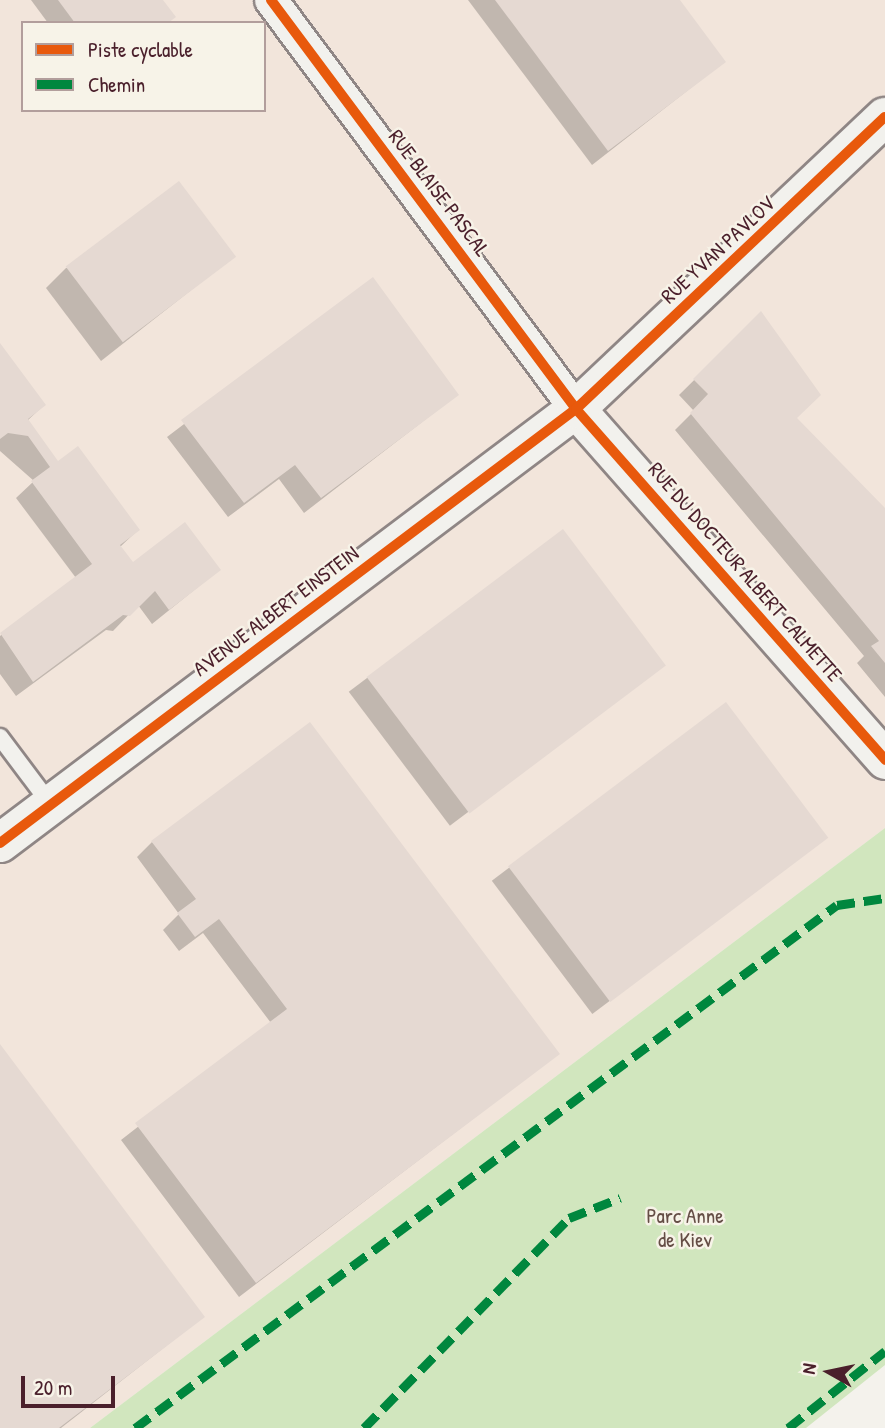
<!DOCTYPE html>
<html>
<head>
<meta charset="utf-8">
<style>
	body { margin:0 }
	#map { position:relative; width:885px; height:1428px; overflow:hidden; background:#f4f2ec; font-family:"Patrick Hand",sans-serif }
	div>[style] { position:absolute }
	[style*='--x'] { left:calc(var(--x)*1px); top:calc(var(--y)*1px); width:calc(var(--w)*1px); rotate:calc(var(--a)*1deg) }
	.built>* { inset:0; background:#f2e5db }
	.green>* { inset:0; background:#d1e6be }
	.shadow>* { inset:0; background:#0003; transform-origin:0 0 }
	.building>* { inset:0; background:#e5d9d2; transform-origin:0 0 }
	.roads { filter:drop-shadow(2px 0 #8f8685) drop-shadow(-2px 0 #8f8685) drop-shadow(0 2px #8f8685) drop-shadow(0 -2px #8f8685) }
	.service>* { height:16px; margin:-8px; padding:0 8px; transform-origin:8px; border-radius:8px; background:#f2f1ed }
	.minor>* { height:32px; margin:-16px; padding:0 16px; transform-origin:16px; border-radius:16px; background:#f2f1ed }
	.tertiary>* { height:38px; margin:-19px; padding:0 19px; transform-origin:19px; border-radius:19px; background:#f2f1ed }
	.quiet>* { height:9px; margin-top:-4.5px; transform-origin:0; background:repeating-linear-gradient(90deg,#00873e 0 18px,transparent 0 27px) }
	.cycleway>* { height:10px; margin:-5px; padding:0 5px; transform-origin:5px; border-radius:5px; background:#e8590c }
	span { translate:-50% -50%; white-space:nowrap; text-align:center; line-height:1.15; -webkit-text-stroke:5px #f7f3e8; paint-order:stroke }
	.street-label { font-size:21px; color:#4a1f2b }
	.park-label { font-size:21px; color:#654e46 }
	.legend { position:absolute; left:21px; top:21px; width:245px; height:91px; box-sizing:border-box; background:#f7f3e8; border:2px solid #b29e9c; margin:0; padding:9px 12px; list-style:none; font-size:21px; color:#4a1f2b }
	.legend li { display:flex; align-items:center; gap:14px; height:35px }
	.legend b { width:35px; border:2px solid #b29e9c }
	.north { position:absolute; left:794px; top:1337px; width:70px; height:70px; -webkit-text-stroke:5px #f7f3e8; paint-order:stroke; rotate:279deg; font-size:19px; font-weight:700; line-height:28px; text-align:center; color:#4a1f2b }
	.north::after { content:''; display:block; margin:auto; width:24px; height:32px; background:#4a1f2b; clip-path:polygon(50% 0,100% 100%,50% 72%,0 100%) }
	.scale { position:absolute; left:21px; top:1376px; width:94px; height:32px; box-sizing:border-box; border:4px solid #4a1f2b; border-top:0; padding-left:9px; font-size:21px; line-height:24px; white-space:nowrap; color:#4a1f2b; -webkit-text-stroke:5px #f7f3e8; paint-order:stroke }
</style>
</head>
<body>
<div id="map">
	<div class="built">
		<i style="clip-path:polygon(evenodd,0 0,885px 0,885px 828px,90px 1428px,0 1428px,0 0,23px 23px,264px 23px,264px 110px,23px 110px,23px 23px)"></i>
	</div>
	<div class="green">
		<i style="clip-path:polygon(885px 828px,885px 1365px,806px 1428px,90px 1428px)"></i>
	</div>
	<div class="shadow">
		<i style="clip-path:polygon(31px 0,161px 0,167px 23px,48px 23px)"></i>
		<i style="clip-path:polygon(468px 0,678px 0,724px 62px,592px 165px)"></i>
		<i style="clip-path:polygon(233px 257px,101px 361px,46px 288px,66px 268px)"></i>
		<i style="clip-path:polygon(373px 280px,457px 395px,304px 513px,279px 479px,228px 517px,167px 437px)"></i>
		<i style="clip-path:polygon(761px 314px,795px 419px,885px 511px,885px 697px,857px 663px,864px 656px,675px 430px,694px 411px,679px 395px)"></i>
		<i style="clip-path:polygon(0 346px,44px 405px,27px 421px,57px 464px,138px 530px,120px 547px,133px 564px,219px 570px,152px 624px,138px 605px,113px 631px,106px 630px,16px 696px,0 674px,0 636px,76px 578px,16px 498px,34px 481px,0 451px)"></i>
		<i style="left:562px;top:531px;width:168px;height:267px;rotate:53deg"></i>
		<i style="left:725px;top:705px;width:167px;height:292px;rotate:53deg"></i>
		<i style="clip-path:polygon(152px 842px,558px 1054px,239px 1297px,121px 1140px,271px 1023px,203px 933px,179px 951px,163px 930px,179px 914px,137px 857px)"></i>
		<i style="clip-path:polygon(0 1047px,203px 1317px,61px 1428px,0 1428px)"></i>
	</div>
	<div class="building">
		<i style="clip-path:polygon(58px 0,163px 0,176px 17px,168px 23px,75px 23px)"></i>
		<i style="clip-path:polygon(495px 0,680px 0,726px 62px,608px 151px)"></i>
		<i style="left:179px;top:181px;width:95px;height:142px;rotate:53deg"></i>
		<i style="clip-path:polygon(373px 277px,459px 395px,321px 498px,295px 465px,244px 503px,181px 420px)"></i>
		<i style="clip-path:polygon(761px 311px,821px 395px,797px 418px,885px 508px,885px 663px,871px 646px,879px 641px,690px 413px,708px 394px,693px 379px)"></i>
		<i style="clip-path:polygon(0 343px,46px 405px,28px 419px,58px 461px,78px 446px,140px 530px,120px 545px,133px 562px,185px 522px,221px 570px,169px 610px,155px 591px,130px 616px,123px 615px,33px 682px,0 633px,92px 564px,31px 481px,50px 467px,28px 436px,8px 433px,0 439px)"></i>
		<i style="left:563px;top:529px;width:171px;height:246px;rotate:53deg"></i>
		<i style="left:726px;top:702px;width:170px;height:273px;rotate:53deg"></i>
		<i style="clip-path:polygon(310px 722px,560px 1054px,256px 1283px,135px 1123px,287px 1009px,219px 919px,195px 937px,177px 913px,196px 899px,151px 841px)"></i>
		<i style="clip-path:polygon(0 1044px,205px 1317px,59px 1428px,0 1428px)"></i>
	</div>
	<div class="roads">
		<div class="service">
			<i style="--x:0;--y:737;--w:85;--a:53.1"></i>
		</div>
		<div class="minor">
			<i style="--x:271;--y:0;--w:510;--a:53.29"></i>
		</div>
		<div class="tertiary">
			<i style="--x:576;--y:409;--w:468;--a:48.6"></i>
			<i style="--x:0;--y:843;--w:721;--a:-37"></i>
			<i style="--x:576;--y:409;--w:425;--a:-43.4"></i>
		</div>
	</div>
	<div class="quiet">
		<i style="--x:135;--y:1428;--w:875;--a:-36.69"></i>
		<i style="--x:837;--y:905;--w:49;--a:-8.3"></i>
		<i style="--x:364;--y:1428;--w:293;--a:-45.7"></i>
		<i style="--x:569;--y:1218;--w:55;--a:-21.4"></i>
		<i style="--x:788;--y:1428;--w:124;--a:-38.4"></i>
	</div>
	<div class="cycleway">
		<i style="--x:271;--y:0;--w:510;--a:53.29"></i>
		<i style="--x:576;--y:409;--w:468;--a:48.6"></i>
		<i style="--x:0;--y:843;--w:721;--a:-37"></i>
		<i style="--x:576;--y:409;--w:425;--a:-43.4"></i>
	</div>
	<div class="street-label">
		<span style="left:439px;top:193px;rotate:53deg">RUE BLAISE PASCAL</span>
		<span style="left:718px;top:250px;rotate:-43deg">RUE YVAN PAVLOV</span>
		<span style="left:745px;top:572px;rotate:49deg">RUE DU DOCTEUR ALBERT CALMETTE</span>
		<span style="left:276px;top:611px;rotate:-37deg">AVENUE ALBERT EINSTEIN</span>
	</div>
	<div class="park-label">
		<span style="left:685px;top:1228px">Parc Anne<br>de Kiev</span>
	</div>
	<ul class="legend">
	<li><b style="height:9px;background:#e8590c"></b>Piste cyclable</li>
	<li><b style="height:9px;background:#00873e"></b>Chemin</li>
	</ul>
	<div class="north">N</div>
	<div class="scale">20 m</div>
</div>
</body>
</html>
